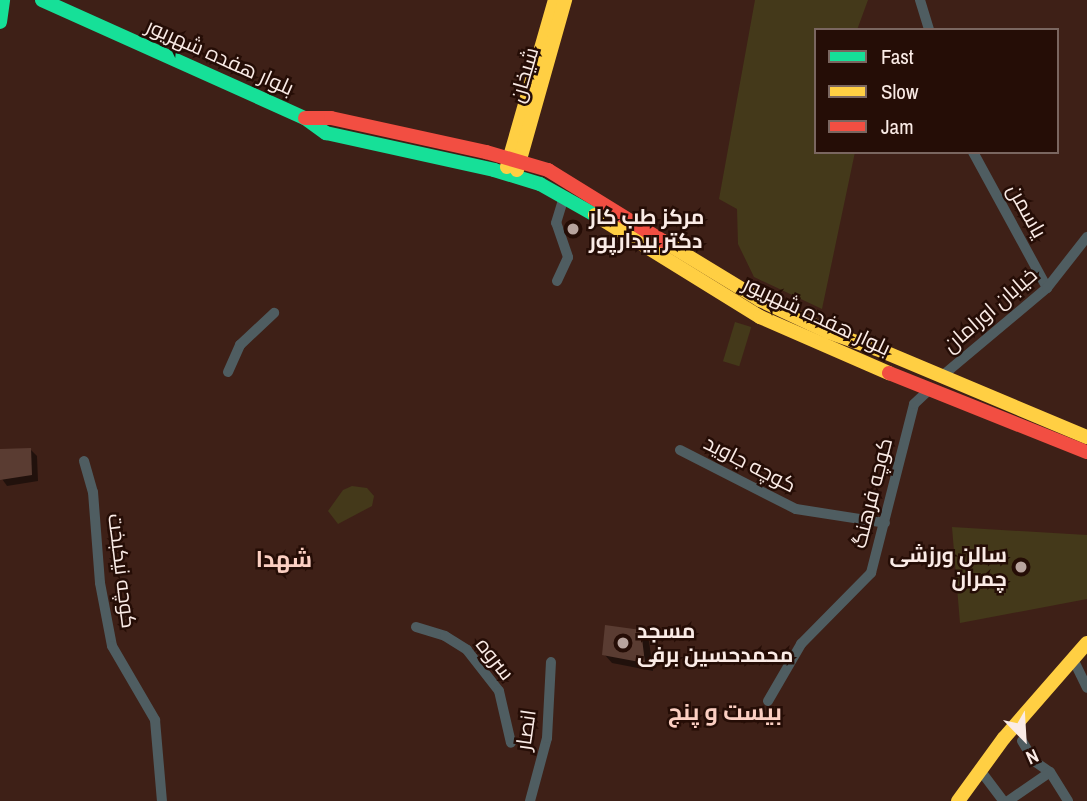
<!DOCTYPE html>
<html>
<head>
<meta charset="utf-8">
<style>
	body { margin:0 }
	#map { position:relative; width:1087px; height:801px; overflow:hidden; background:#3e2017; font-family:"Archivo Narrow",Cairo,sans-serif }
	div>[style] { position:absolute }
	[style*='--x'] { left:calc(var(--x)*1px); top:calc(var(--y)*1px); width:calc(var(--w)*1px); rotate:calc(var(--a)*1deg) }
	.green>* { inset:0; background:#44391a; transform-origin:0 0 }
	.shadow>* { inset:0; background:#0007 }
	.building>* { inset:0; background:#5a3c32 }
	.street>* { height:10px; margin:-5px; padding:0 5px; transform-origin:5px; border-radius:5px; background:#4f5d61 }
	.fast>* { height:14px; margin:-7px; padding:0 7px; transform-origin:7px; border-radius:7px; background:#16e098 }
	.slow>* { height:14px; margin:-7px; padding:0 7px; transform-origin:7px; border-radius:7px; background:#ffcf43 }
	.jam>* { height:14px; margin:-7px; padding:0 7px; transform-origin:7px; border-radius:7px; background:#f24e42 }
	.dots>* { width:19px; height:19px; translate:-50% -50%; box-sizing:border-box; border:4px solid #250d06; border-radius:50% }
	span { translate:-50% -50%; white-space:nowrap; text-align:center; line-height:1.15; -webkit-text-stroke:5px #250d06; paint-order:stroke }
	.street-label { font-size:21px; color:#faebe6 }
	.poi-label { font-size:21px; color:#faebe6; font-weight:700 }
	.left { translate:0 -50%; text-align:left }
	.right { translate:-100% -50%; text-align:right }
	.neighbourhood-label { font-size:23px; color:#fbcfc2; font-weight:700 }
	.legend { position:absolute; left:814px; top:28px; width:245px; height:126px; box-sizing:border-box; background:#250d06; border:2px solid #7a6660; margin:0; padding:9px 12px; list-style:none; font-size:21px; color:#faebe6 }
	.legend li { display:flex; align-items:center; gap:14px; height:35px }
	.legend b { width:35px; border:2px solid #7a6660 }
	.north { position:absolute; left:989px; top:703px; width:70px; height:70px; -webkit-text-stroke:5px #250d06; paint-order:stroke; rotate:156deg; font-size:19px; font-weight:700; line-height:28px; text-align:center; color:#faebe6 }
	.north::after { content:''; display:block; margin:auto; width:24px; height:32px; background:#faebe6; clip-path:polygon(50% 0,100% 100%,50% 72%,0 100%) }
</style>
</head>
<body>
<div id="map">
	<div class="green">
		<i style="clip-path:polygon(755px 0,868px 0,857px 30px,816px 30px,816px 152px,855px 152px,822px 309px,754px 277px,738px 244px,737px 209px,719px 199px)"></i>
		<i style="left:735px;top:322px;width:17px;height:41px;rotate:17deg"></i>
		<i style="clip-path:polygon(352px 486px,367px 488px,374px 496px,372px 506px,338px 524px,328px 511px,343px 490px)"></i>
		<i style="clip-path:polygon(952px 527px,1087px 535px,1087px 599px,960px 623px)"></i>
	</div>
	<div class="shadow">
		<i style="clip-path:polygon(31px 450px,37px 456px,38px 481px,7px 486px,0 476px,0 451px)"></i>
		<i style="clip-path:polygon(640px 632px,649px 641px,653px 671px,612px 663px,604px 654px)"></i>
	</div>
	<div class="building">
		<i style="clip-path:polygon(31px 448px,32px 475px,0 480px,0 449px)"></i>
		<i style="clip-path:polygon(605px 625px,641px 630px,645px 663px,602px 655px)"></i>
	</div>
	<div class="street">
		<i style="--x:920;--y:0;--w:31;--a:73"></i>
		<i style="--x:973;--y:152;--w:155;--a:61.4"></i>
		<i style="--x:557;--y:281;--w:26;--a:-65"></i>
		<i style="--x:568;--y:257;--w:36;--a:-109"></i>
		<i style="--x:556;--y:223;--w:28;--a:-73"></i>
		<i style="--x:228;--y:372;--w:30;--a:-66"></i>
		<i style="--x:240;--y:345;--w:47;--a:-43.3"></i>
		<i style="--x:942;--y:376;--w:137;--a:-40"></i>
		<i style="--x:1047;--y:288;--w:65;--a:-51.9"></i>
		<i style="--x:680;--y:450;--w:130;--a:27"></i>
		<i style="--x:796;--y:509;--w:90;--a:8.9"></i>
		<i style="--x:84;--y:461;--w:32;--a:74"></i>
		<i style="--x:93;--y:492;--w:91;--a:85.6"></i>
		<i style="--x:100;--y:583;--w:64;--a:79.2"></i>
		<i style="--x:112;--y:646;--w:86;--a:59.8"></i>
		<i style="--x:155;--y:720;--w:81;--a:85.1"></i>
		<i style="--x:416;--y:627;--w:30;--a:17"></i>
		<i style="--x:445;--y:636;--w:26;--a:32"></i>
		<i style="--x:467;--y:650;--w:52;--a:52"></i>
		<i style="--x:499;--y:691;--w:53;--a:77"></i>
		<i style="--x:1073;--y:659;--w:32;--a:64"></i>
		<i style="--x:768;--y:701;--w:66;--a:-59.9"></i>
		<i style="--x:801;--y:644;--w:100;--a:-45.4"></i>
		<i style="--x:871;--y:573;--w:174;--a:-75.7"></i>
		<i style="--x:914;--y:404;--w:21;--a:-43"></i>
		<i style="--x:1022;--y:741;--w:23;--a:59"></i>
		<i style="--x:1034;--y:761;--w:19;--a:35"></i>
		<i style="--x:1050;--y:772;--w:34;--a:58"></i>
		<i style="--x:980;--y:770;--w:39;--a:53"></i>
		<i style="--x:530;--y:801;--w:65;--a:-74.9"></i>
		<i style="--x:547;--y:738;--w:76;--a:-87"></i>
		<i style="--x:1008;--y:801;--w:51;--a:-34.6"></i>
	</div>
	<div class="fast">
		<i style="--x:42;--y:0;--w:288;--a:24.2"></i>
		<i style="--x:305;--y:118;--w:26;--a:36"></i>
		<i style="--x:326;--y:133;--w:172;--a:12.4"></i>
		<i style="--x:494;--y:170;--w:48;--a:16.9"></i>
		<i style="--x:540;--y:184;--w:63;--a:29.4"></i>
		<i style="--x:0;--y:22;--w:22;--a:-82"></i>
	</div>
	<div class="slow">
		<i style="--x:507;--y:167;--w:174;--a:-74"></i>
		<i style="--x:517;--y:170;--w:177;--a:-74.2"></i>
		<i style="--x:595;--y:215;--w:194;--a:31.7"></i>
		<i style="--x:760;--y:317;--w:141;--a:23.5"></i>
		<i style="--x:663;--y:241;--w:114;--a:31.3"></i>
		<i style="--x:760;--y:300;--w:75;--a:25.2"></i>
		<i style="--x:828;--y:332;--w:57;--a:19.4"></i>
		<i style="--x:882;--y:351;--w:222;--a:22.8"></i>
		<i style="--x:958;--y:801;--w:78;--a:-53.9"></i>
		<i style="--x:1004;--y:738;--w:126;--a:-48.9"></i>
	</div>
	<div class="jam">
		<i style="--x:305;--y:118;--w:26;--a:0"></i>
		<i style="--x:331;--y:118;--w:159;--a:12.4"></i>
		<i style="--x:486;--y:152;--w:65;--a:16.2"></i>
		<i style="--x:548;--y:170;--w:135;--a:31.7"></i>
		<i style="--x:889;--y:373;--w:213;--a:21.8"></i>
	</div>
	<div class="dots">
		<i style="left:573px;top:229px;background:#b8a49e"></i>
		<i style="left:1021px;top:567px;background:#b8a49e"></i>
		<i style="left:623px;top:643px;background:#b8a49e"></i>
	</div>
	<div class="street-label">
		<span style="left:220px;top:57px;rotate:24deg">بلوار هفده شهریور</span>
		<span style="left:524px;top:75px;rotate:-74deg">شیخان</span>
		<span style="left:1027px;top:211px;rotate:61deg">یاسمن</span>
		<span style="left:990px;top:310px;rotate:-41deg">خیابان اورامان</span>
		<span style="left:817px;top:316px;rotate:25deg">بلوار هفده شهریور</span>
		<span style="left:750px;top:464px;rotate:27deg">کوچه جاوید</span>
		<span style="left:872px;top:493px;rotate:-76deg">کوچه فرهنگ</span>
		<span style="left:122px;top:571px;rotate:83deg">کوچه نیکبخت</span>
		<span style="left:495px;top:659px;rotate:52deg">سروه</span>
		<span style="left:526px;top:730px;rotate:-82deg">انصار</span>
	</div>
	<div class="poi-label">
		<span class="left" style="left:589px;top:229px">مرکز طب کار<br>دکتر بیدارپور</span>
		<span class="right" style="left:1007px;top:567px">سالن ورزشی<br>چمران</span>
		<span class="left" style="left:637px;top:643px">مسجد<br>محمدحسین برفی</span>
	</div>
	<div class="neighbourhood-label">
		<span style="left:284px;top:559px">شهدا</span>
		<span style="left:725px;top:712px">بیست و پنج</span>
	</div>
	<ul class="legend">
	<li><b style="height:9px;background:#16e098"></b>Fast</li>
	<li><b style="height:9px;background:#ffcf43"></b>Slow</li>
	<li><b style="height:9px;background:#f24e42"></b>Jam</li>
	</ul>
	<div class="north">N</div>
</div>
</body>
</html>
